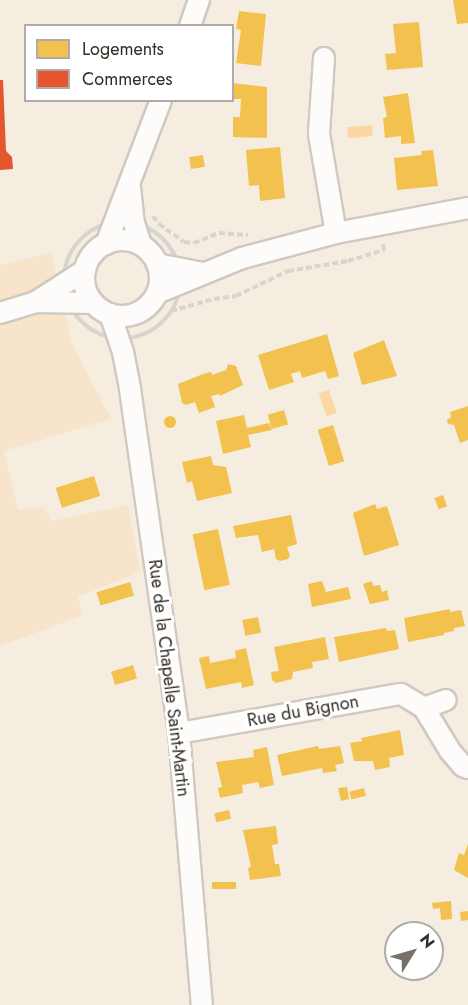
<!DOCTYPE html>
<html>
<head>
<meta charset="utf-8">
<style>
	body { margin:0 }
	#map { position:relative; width:468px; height:1005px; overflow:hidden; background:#f6ede1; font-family:Jost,sans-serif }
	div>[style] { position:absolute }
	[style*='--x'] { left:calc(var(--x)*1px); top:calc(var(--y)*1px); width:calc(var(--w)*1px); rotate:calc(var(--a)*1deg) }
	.green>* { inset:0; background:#f8e4ca }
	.water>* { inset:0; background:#fcd6a3; transform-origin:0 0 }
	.homes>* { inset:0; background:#f2c14e; transform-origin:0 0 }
	.round { border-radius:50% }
	.shops>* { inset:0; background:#e4572e }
	.path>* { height:4px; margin-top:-2px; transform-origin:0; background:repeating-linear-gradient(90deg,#d7d4d1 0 6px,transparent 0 9px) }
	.path>.ring { margin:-2px; padding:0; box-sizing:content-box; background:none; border:4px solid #d7d4d1; border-radius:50% }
	.roads { filter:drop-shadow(2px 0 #d0c9c1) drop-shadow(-2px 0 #d0c9c1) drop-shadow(0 2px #d0c9c1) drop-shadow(0 -2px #d0c9c1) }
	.minor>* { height:20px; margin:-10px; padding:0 10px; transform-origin:10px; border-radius:10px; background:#fefcfa }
	.minor>.ring { margin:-10px; padding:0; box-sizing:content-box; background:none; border:20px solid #fefcfa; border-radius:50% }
	span { translate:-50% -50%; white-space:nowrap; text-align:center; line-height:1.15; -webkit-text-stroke:6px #fff; paint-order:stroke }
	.street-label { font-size:18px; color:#342d26 }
	.legend { position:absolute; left:24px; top:24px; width:210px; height:78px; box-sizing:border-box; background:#fff; border:2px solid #aeaba8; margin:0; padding:8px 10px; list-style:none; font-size:18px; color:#342d26 }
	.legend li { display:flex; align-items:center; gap:12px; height:30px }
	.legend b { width:30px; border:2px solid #aeaba8 }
	.north { position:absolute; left:384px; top:921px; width:60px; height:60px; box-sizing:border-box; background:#fff; border:2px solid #aeaba8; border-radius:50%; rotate:53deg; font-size:16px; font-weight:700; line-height:24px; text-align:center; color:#342d26 }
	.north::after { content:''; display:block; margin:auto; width:21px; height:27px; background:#787067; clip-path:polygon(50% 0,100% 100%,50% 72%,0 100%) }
</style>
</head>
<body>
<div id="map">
	<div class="green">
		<i style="clip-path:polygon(51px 253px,72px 343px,111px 419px,4px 451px,18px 510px,43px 506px,51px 521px,128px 505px,140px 572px,78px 597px,82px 616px,0 646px,0 265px)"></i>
	</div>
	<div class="water">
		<i style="left:372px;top:125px;width:11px;height:25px;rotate:85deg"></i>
		<i style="left:329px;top:390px;width:24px;height:11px;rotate:71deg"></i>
	</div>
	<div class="homes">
		<i style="clip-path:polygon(453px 0,468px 0,468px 23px,457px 24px)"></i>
		<i style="clip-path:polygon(239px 11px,266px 14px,261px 66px,236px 63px,241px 30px,236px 29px)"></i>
		<i style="clip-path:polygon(419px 22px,423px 67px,387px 70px,385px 54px,396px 53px,393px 24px)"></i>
		<i style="clip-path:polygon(232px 83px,267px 87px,267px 138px,233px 137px,233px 117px,240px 117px,241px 99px,232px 99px)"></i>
		<i style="clip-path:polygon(408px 93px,415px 143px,401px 144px,401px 136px,385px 138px,383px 118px,387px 117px,383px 97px)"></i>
		<i style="clip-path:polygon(280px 147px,285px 198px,260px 201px,259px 185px,249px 186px,246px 150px)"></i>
		<i style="clip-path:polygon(433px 150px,438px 186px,397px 190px,394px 158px,422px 155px,421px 151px)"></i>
		<i style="left:203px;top:155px;width:12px;height:14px;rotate:81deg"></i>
		<i style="clip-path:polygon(327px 334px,339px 376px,328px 379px,325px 371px,302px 378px,300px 371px,291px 374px,294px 382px,269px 390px,258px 355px)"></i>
		<i style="clip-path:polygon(384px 340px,397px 376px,362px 385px,353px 353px)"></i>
		<i style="clip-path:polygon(228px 364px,236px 366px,243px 385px,220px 396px,219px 394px,211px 396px,215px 407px,199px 413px,195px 402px,186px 405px,182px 403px,178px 384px,203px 374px,211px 372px,212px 375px,226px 370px)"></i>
		<i style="clip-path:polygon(468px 406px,468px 440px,460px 443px,454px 425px,448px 424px,447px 420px,451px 417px,450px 412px)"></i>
		<i style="left:284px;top:410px;width:15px;height:17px;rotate:74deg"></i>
		<i style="clip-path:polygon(244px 415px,247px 428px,269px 423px,272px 430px,248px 435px,251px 447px,223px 454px,216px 421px)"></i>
		<i class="round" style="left:164px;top:416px;width:12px;height:12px"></i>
		<i style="left:333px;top:425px;width:38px;height:16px;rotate:73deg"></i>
		<i style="clip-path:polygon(211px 456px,213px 465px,226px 467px,232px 493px,197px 501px,192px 481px,187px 483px,182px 462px)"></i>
		<i style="left:94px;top:476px;width:21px;height:40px;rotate:73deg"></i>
		<i style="left:443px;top:495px;width:12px;height:9px;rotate:70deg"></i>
		<i style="clip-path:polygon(375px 504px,377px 509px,387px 506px,399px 545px,364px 556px,353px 513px)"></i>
		<i style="clip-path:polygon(291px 515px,297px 544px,287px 547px,290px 556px,288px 559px,280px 561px,276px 559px,274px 549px,262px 552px,258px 535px,236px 538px,233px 526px)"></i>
		<i style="left:218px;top:529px;width:57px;height:26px;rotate:78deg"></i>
		<i style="clip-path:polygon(322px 581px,326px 592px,348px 587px,351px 599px,312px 607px,308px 584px)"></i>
		<i style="clip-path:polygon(372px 581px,373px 586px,380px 585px,382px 592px,387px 590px,389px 600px,370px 604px,363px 584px)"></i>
		<i style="left:130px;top:582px;width:14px;height:35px;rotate:73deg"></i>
		<i style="clip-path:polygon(450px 609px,450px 612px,461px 610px,465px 626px,454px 628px,454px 631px,444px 633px,444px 635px,408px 642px,404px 618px)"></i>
		<i style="left:258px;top:617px;width:16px;height:16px;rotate:79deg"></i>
		<i style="clip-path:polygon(386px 628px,387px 631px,395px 630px,399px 649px,339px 662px,334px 637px)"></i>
		<i style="clip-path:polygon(325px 637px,329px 659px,312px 662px,313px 668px,293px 672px,292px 679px,276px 683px,272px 680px,271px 672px,279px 671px,274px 647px)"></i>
		<i style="clip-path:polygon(246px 648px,254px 685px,242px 688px,241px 682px,206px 689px,199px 658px,209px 656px,210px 663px,236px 658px,235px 651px)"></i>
		<i style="left:133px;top:665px;width:14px;height:23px;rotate:73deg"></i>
		<i style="clip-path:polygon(400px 730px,404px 755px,389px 758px,390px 767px,375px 770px,373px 761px,354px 761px,350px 743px,362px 741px,361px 738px)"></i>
		<i style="clip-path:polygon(318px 746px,319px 749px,340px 746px,344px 763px,335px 765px,337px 771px,323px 773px,322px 768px,282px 776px,277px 755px)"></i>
		<i style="clip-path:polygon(267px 747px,274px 785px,260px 788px,258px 782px,242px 785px,243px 793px,220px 798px,218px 788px,222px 787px,216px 762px,254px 757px,253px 750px)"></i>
		<i style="clip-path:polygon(347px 787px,349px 799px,341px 801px,338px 788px)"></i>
		<i style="left:364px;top:788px;width:8px;height:15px;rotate:76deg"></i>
		<i style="left:229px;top:810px;width:9px;height:15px;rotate:77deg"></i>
		<i style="clip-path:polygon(276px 826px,278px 844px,272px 845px,275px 864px,279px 864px,281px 876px,250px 880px,248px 868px,251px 867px,243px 830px)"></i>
		<i style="clip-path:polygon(468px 844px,468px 878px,454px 870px,459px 853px,464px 855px)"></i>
		<i style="left:236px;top:882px;width:7px;height:24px;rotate:90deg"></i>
		<i style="clip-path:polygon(451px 901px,452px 919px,441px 920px,440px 908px,433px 909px,432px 903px)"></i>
		<i style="clip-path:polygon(468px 911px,468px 920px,461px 921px,460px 912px)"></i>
	</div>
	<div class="shops">
		<i style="clip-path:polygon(0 80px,3px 80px,6px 151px,12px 157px,13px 169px,0 170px)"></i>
	</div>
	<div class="path">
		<i style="--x:153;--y:216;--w:10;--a:53"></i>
		<i style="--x:159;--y:224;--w:31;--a:36"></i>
		<i style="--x:184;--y:242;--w:10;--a:6"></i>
		<i style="--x:194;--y:243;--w:27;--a:-22"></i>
		<i style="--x:219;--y:233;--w:29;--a:4"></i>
		<i class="ring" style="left:64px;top:222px;width:112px;height:112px"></i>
		<i style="--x:171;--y:311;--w:45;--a:-15.6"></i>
		<i style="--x:214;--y:299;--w:22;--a:-8"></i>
		<i style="--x:236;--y:296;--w:58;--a:-25.7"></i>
		<i style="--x:288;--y:271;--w:61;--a:-9.5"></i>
		<i style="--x:348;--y:261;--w:38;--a:-17"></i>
		<i style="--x:384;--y:250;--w:9;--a:-96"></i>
	</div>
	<div class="roads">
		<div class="minor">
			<i style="--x:190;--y:26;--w:28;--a:-71"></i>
			<i style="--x:324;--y:58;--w:76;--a:93.8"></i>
			<i style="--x:319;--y:134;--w:100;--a:80.3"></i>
			<i style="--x:130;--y:187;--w:36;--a:84"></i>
			<i style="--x:134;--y:223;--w:23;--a:72"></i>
			<i class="ring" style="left:84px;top:240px;width:56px;height:56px"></i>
			<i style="--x:106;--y:244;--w:154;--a:-69.1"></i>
			<i style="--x:157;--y:264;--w:47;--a:11.1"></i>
			<i style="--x:157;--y:293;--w:92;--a:-22.4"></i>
			<i style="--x:242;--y:258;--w:97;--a:-14.9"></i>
			<i style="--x:336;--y:233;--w:134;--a:-10.7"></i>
			<i style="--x:36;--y:302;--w:57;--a:1"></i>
			<i style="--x:0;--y:313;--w:38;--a:-17"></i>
			<i style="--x:36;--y:302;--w:59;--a:-33.1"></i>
			<i style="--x:110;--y:314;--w:40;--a:71.1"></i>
			<i style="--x:123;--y:352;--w:38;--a:79"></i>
			<i style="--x:130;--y:389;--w:347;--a:81.9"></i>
			<i style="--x:179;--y:733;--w:273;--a:85.2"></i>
			<i style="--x:424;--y:708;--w:23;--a:-20"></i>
			<i style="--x:179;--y:733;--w:225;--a:-10"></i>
			<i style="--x:401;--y:694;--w:27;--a:31"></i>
			<i style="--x:424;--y:708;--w:50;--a:58.8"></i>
			<i style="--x:450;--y:751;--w:20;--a:49"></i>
			<i style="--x:463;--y:766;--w:5;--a:22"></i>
		</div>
	</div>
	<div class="street-label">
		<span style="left:169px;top:678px;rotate:83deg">Rue de la Chapelle Saint-Martin</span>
		<span style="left:303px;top:711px;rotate:-10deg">Rue du Bignon</span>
	</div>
	<ul class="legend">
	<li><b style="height:16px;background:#f2c14e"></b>Logements</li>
	<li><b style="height:16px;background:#e4572e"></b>Commerces</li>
	</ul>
	<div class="north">N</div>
</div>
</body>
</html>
